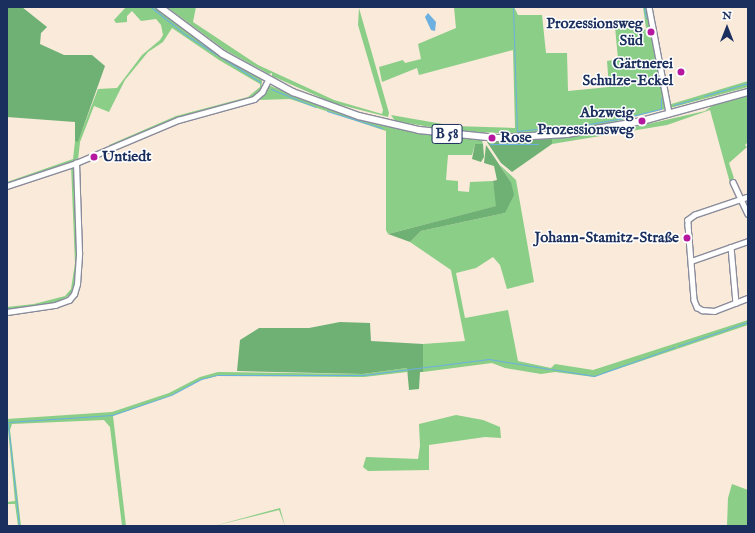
<!DOCTYPE html>
<html>
<head>
<meta charset="utf-8">
<style>
	body { margin:0 }
	#map { position:relative; width:755px; height:533px; overflow:hidden; background:#f9ead9; font-family:"IM FELL English",serif }
	div>[style] { position:absolute }
	[style*='--x'] { left:calc(var(--x)*1px); top:calc(var(--y)*1px); width:calc(var(--w)*1px); rotate:calc(var(--a)*1deg) }
	.green>* { inset:0; background:#8ace87 }
	.forest>* { inset:0; background:#6fb174 }
	.water>* { inset:0; background:#6cafe1 }
	.stream>* { height:1px; margin:-0.5px; padding:0 0.5px; transform-origin:0.5px; border-radius:0.5px; background:#6cafe1 }
	.roads { filter:drop-shadow(1px 0 #8a8c9c) drop-shadow(-1px 0 #8a8c9c) drop-shadow(0 1px #8a8c9c) drop-shadow(0 -1px #8a8c9c) }
	.minor>* { height:4.5px; margin:-2.25px; padding:0 2.25px; transform-origin:2.25px; border-radius:2.25px; background:#fff }
	.major>* { height:5.5px; margin:-2.75px; padding:0 2.75px; transform-origin:2.75px; border-radius:2.75px; background:#fff }
	.dots>* { width:11px; height:11px; translate:-50% -50%; box-sizing:border-box; border:2px solid #fff; border-radius:50% }
	span { translate:-50% -50%; white-space:nowrap; text-align:center; line-height:1.15; -webkit-text-stroke:3px #fff; paint-order:stroke }
	.shield-label span { padding:1px 3px; background:#fff; border:1px solid; border-radius:3px; -webkit-text-stroke-width:0 }
	.shield-label { font-size:14px; color:#1b2f5e; font-weight:700 }
	.poi-label { font-size:15px; color:#1b2f5e; font-weight:700 }
	.right { translate:-100% -50%; text-align:right }
	.left { translate:0 -50%; text-align:left }
	.frame { position:absolute; inset:0; border:8px solid #1b2f5e; pointer-events:none }
	.north { position:absolute; left:707px; top:8px; width:40px; height:40px; -webkit-text-stroke:3px #fff; paint-order:stroke; rotate:0deg; font-size:11px; font-weight:700; line-height:16px; text-align:center; color:#1b2f5e }
	.north::after { content:''; display:block; margin:auto; width:14px; height:18px; background:#1b2f5e; clip-path:polygon(50% 0,100% 100%,50% 72%,0 100%) }
</style>
</head>
<body>
<div id="map">
	<div class="green">
		<i style="clip-path:polygon(126px 7px,156px 7px,204px 44px,262px 80px,261px 91px,254px 98px,178px 119px,110px 147px,109px 145px,176px 116px,248px 97px,260px 87px,260px 84px,219px 60px,172px 28px,163px 42px,148px 52px,125px 80px,109px 112px,94px 106px,80px 142px,78px 160px,7px 185px,7px 182px,73px 159px,75px 141px,78px 141px,98px 89px,117px 88px,142px 55px,160px 40px,163px 35px,161px 25px,156px 19px,141px 21px,132px 11px,127px 16px,127px 22px,116px 23px,114px 20px)"></i>
		<i style="clip-path:polygon(167px 7px,196px 7px,193px 22px,258px 65px,334px 100px,382px 114px,383px 110px,358px 25px,359px 8px,389px 113px,388px 117px,333px 103px,272px 76px,272px 73px,269px 74px,225px 50px)"></i>
		<i style="clip-path:polygon(454px 7px,514px 7px,518px 15px,542px 15px,546px 53px,567px 53px,568px 91px,609px 87px,607px 61px,618px 59px,615px 27px,649px 30px,651px 31px,665px 109px,605px 124px,523px 134px,454px 131px,395px 121px,391px 115px,454px 126px,515px 128px,513px 50px,419px 75px,417px 68px,382px 82px,379px 67px,403px 60px,405px 63px,421px 59px,418px 44px,456px 28px)"></i>
		<i style="clip-path:polygon(643px 7px,647px 7px,651px 26px,649px 27px,646px 28px)"></i>
		<i style="clip-path:polygon(748px 81px,748px 87px,670px 108px,668px 105px)"></i>
		<i style="clip-path:polygon(268px 85px,330px 109px,387px 126px,482px 140px,483px 144px,475px 144px,472px 155px,448px 155px,446px 180px,458px 181px,458px 191px,469px 192px,470px 182px,493px 181px,497px 206px,388px 234px,386px 230px,386px 131px,290px 99px,258px 100px,179px 123px,82px 163px,78px 170px,81px 272px,77px 295px,64px 305px,7px 314px,63px 304px,77px 289px,77px 168px,81px 162px,178px 121px,254px 100px,259px 98px)"></i>
		<i style="clip-path:polygon(748px 94px,748px 142px,745px 145px,747px 147px,729px 163px,734px 178px,730px 183px,710px 110px,667px 125px,552px 144px,552px 139px,639px 126px,705px 111px,716px 103px)"></i>
		<i style="clip-path:polygon(71px 165px,74px 168px,77px 272px,73px 293px,55px 304px,7px 311px,7px 307px,34px 304px,65px 296px,71px 289px,75px 263px)"></i>
		<i style="clip-path:polygon(500px 165px,516px 180px,534px 282px,507px 289px,500px 265px,493px 257px,476px 268px,456px 273px,465px 318px,508px 310px,518px 361px,551px 368px,555px 364px,593px 370px,748px 320px,748px 325px,594px 377px,555px 372px,541px 374px,505px 368px,492px 363px,423px 372px,423px 344px,465px 341px,451px 270px,410px 242px,421px 231px,505px 213px,511px 182px)"></i>
		<i style="clip-path:polygon(407px 368px,407px 372px,364px 377px,217px 376px,201px 380px,170px 396px,113px 416px,126px 526px,122px 526px,110px 427px,104px 420px,12px 424px,10px 430px,21px 526px,18px 526px,15px 504px,7px 504px,7px 502px,15px 501px,7px 419px,112px 412px,169px 393px,200px 377px,218px 372px,363px 374px)"></i>
		<i style="clip-path:polygon(456px 415px,483px 420px,500px 427px,501px 438px,485px 437px,429px 445px,429px 470px,368px 471px,363px 467px,366px 457px,418px 459px,420px 446px,419px 424px)"></i>
		<i style="clip-path:polygon(732px 484px,748px 490px,748px 526px,727px 526px,728px 498px)"></i>
		<i style="clip-path:polygon(280px 508px,285px 526px,279px 510px,214px 526px)"></i>
	</div>
	<div class="forest">
		<i style="clip-path:polygon(22px 7px,47px 27px,41px 33px,40px 44px,64px 55px,92px 55px,105px 66px,78px 142px,75px 141px,75px 122px,7px 117px,7px 8px)"></i>
		<i style="clip-path:polygon(552px 139px,552px 144px,512px 172px,501px 163px,487px 142px,489px 140px)"></i>
		<i style="clip-path:polygon(475px 144px,483px 144px,484px 157px,481px 162px,472px 159px)"></i>
		<i style="clip-path:polygon(486px 145px,511px 182px,514px 195px,505px 213px,421px 231px,410px 242px,388px 234px,496px 206px,493px 181px,497px 180px,494px 166px,484px 163px)"></i>
		<i style="clip-path:polygon(340px 322px,370px 323px,371px 341px,423px 344px,423px 372px,420px 372px,419px 389px,409px 390px,407px 368px,363px 374px,237px 371px,240px 340px,259px 328px,309px 328px)"></i>
	</div>
	<div class="water">
		<i style="clip-path:polygon(428px 13px,436px 22px,435px 31px,431px 30px,425px 17px)"></i>
	</div>
	<div class="stream">
		<i style="--x:513;--y:7;--w:124;--a:88.2"></i>
		<i style="--x:517;--y:131;--w:72;--a:-5.6"></i>
		<i style="--x:589;--y:124;--w:36;--a:-10"></i>
		<i style="--x:624;--y:118;--w:38;--a:-14"></i>
		<i style="--x:661;--y:109;--w:11;--a:-90"></i>
		<i style="--x:644;--y:7;--w:11;--a:80"></i>
		<i style="--x:152;--y:8;--w:43;--a:38.5"></i>
		<i style="--x:186;--y:35;--w:88;--a:32.4"></i>
		<i style="--x:271;--y:89;--w:48;--a:22.2"></i>
		<i style="--x:258;--y:93;--w:7;--a:-56"></i>
		<i style="--x:704;--y:96;--w:46;--a:-16.5"></i>
		<i style="--x:674;--y:105;--w:25;--a:-16"></i>
		<i style="--x:327;--y:111;--w:58;--a:17.2"></i>
		<i style="--x:178;--y:118;--w:63;--a:-15.6"></i>
		<i style="--x:165;--y:123;--w:11;--a:-22"></i>
		<i style="--x:490;--y:144;--w:48;--a:0"></i>
		<i style="--x:110;--y:146;--w:27;--a:-22"></i>
		<i style="--x:678;--y:346;--w:74;--a:-18.9"></i>
		<i style="--x:551;--y:369;--w:44;--a:9.2"></i>
		<i style="--x:594;--y:376;--w:86;--a:-19.7"></i>
		<i style="--x:8;--y:422;--w:104;--a:-3.9"></i>
		<i style="--x:112;--y:415;--w:62;--a:-18.7"></i>
		<i style="--x:171;--y:395;--w:34;--a:-28"></i>
		<i style="--x:201;--y:379;--w:16;--a:-14"></i>
		<i style="--x:217;--y:375;--w:146;--a:0"></i>
		<i style="--x:363;--y:375;--w:127;--a:-7.2"></i>
		<i style="--x:489;--y:359;--w:61;--a:9.5"></i>
		<i style="--x:8;--y:424;--w:103;--a:83.8"></i>
	</div>
	<div class="roads">
		<div class="minor">
			<i style="--x:649;--y:7;--w:108;--a:79.3"></i>
			<i style="--x:733;--y:182;--w:35;--a:65"></i>
			<i style="--x:7;--y:186;--w:73;--a:-18.4"></i>
			<i style="--x:76;--y:163;--w:111;--a:-22.9"></i>
			<i style="--x:178;--y:120;--w:79;--a:-15.4"></i>
			<i style="--x:254;--y:99;--w:11;--a:-41"></i>
			<i style="--x:262;--y:92;--w:13;--a:-63"></i>
			<i style="--x:748;--y:197;--w:56;--a:161.2"></i>
			<i style="--x:695;--y:215;--w:9;--a:144"></i>
			<i style="--x:688;--y:220;--w:5;--a:90"></i>
			<i style="--x:688;--y:225;--w:75;--a:85.4"></i>
			<i style="--x:694;--y:300;--w:8;--a:67"></i>
			<i style="--x:697;--y:307;--w:6;--a:31"></i>
			<i style="--x:702;--y:310;--w:12;--a:5"></i>
			<i style="--x:714;--y:311;--w:36;--a:-21"></i>
			<i style="--x:731;--y:247;--w:56;--a:84.9"></i>
			<i style="--x:691;--y:261;--w:60;--a:-19.3"></i>
			<i style="--x:7;--y:312;--w:49;--a:-8.3"></i>
			<i style="--x:55;--y:305;--w:15;--a:-20"></i>
			<i style="--x:69;--y:300;--w:8;--a:-50"></i>
			<i style="--x:74;--y:294;--w:10;--a:-73"></i>
			<i style="--x:77;--y:284;--w:31;--a:-86"></i>
			<i style="--x:79;--y:253;--w:90;--a:-91.9"></i>
		</div>
		<div class="major">
			<i style="--x:160;--y:7;--w:79;--a:36.7"></i>
			<i style="--x:223;--y:54;--w:80;--a:28.5"></i>
			<i style="--x:293;--y:92;--w:70;--a:20"></i>
			<i style="--x:359;--y:116;--w:62;--a:13.1"></i>
			<i style="--x:419;--y:130;--w:78;--a:5.9"></i>
			<i style="--x:497;--y:138;--w:70;--a:-3.3"></i>
			<i style="--x:567;--y:134;--w:76;--a:-9.8"></i>
			<i style="--x:642;--y:121;--w:110;--a:-15.3"></i>
		</div>
	</div>
	<div class="dots">
		<i style="left:651px;top:32px;background:#b5179e"></i>
		<i style="left:681px;top:72px;background:#b5179e"></i>
		<i style="left:642px;top:121px;background:#b5179e"></i>
		<i style="left:492px;top:138px;background:#b5179e"></i>
		<i style="left:94px;top:157px;background:#b5179e"></i>
		<i style="left:687px;top:238px;background:#b5179e"></i>
	</div>
	<div class="shield-label">
		<span style="left:447px;top:134px">B 58</span>
	</div>
	<div class="poi-label">
		<span class="right" style="left:643px;top:32px">Prozessionsweg<br>Süd</span>
		<span class="right" style="left:673px;top:72px">Gärtnerei<br>Schulze-Eckel</span>
		<span class="right" style="left:634px;top:121px">Abzweig<br>Prozessionsweg</span>
		<span class="left" style="left:500px;top:138px">Rose</span>
		<span class="left" style="left:102px;top:157px">Untiedt</span>
		<span class="right" style="left:679px;top:238px">Johann-Stamitz-Straße</span>
	</div>
	<div class="frame"></div>
	<div class="north">N</div>
</div>
</body>
</html>
